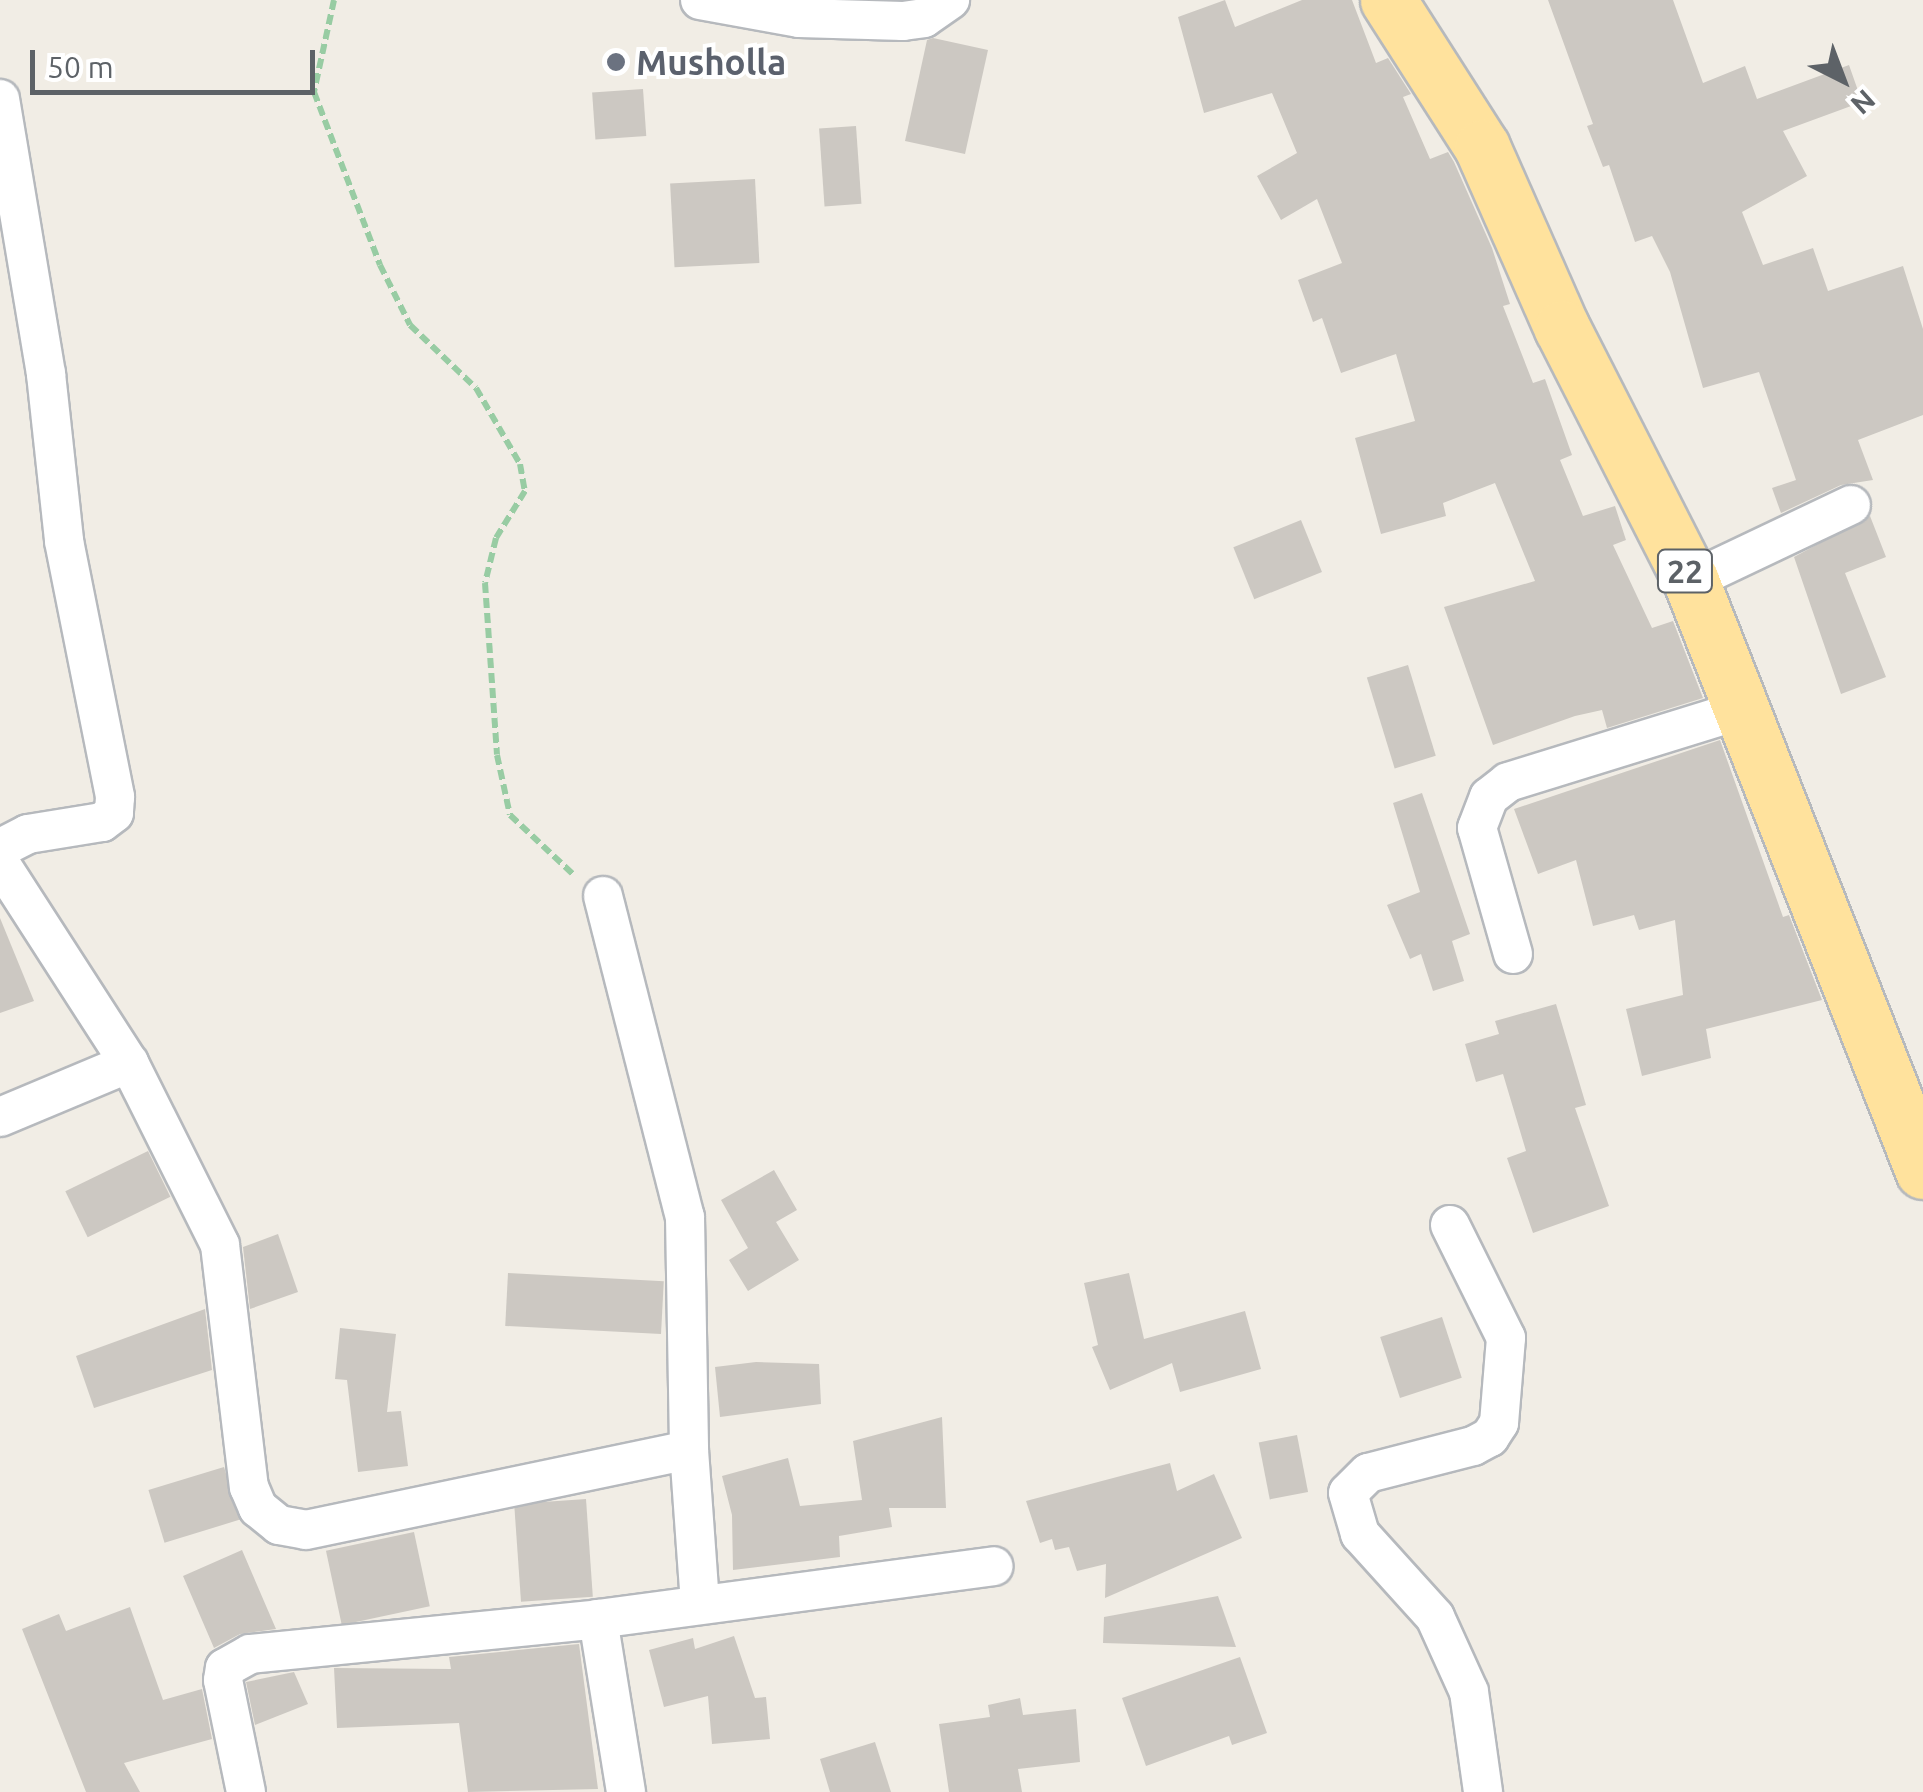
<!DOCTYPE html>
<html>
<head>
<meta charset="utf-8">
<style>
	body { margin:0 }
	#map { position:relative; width:1923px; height:1792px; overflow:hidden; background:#f1ede5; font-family:Ubuntu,sans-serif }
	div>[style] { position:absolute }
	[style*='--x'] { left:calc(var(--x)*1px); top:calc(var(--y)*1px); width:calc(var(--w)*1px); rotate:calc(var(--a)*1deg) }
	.building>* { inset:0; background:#ccc8c2; transform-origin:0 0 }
	.path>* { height:6px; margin-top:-3px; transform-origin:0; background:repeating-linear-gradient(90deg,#98cca3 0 10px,transparent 0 15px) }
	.roads { filter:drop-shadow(2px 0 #b6b9bd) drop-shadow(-2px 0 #b6b9bd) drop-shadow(0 2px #b6b9bd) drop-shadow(0 -2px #b6b9bd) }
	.minor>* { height:38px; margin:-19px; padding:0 19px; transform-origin:19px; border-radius:19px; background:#fff }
	.trunk>* { height:55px; margin:-27.5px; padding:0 27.5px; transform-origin:27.5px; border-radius:27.5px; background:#ffe29d }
	.dots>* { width:28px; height:28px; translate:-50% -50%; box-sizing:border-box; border:5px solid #fff; border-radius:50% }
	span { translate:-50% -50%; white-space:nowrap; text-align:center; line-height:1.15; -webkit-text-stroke:8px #fff; paint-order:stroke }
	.shield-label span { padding:2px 8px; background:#fff; border:2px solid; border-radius:8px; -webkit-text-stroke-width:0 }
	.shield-label { font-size:32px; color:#5d6267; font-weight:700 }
	.worship-label { font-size:35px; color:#5b616d; font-weight:700 }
	.left { translate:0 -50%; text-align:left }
	.north { position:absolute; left:1793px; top:30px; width:100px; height:100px; -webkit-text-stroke:8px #fff; paint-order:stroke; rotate:138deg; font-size:28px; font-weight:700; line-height:40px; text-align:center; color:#5d6267 }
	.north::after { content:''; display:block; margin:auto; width:35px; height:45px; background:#5d6267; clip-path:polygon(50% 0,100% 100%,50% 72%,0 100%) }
	.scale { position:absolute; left:30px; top:50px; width:285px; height:45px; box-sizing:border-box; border:5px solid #5d6267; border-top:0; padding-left:12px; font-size:30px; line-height:35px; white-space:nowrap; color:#5d6267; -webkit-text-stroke:8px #fff; paint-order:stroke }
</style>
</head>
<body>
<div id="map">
	<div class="building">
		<i style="clip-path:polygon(1225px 0,1235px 27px,1302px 0,1352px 0,1376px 63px,1388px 58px,1411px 94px,1403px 97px,1430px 159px,1448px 152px,1454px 162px,1492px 248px,1510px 304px,1503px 306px,1533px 383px,1545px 379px,1572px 455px,1560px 460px,1583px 516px,1615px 506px,1626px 540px,1613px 545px,1652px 628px,1673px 621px,1703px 698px,1607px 728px,1602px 710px,1575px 716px,1493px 745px,1444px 607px,1535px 581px,1495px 483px,1443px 503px,1446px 516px,1381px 534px,1355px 438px,1415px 421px,1396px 354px,1341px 373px,1322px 318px,1313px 322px,1298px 280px,1342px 263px,1317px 199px,1281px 220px,1257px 176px,1297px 153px,1272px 93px,1204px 113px,1178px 17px)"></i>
		<i style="clip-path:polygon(1548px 0,1673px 0,1703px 83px,1745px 66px,1757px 99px,1849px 65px,1862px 102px,1783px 131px,1807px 176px,1742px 212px,1763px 265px,1813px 248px,1828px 291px,1903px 266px,1923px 329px,1923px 415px,1858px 440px,1873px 480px,1841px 485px,1781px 513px,1772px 488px,1796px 480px,1759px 372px,1703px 388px,1670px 272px,1652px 236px,1635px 242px,1609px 165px,1603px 167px,1587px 126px,1593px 124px)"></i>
		<i style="clip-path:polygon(933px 38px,988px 50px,965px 154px,905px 141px,927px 40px)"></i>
		<i style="left:643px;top:89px;width:47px;height:51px;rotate:86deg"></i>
		<i style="left:856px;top:126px;width:78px;height:37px;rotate:86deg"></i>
		<i style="left:755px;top:179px;width:84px;height:85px;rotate:87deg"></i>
		<i style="clip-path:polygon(1870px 516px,1886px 557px,1845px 573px,1886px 677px,1841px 694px,1794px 557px)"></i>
		<i style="left:1301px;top:520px;width:56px;height:73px;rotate:68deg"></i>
		<i style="left:1408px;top:665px;width:95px;height:43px;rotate:73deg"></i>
		<i style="clip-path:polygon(1720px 740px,1783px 917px,1789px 915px,1822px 1000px,1706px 1029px,1711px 1058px,1642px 1076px,1626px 1009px,1683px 995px,1675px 920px,1639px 930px,1634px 915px,1593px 926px,1576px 860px,1538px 874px,1514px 809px)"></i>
		<i style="clip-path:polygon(1422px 793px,1470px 934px,1452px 941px,1464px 981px,1433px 991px,1421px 954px,1410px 959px,1387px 905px,1420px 892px,1393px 803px)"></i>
		<i style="clip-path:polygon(0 918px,34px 1001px,0 1013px)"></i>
		<i style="clip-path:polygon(1556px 1004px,1586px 1105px,1575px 1108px,1609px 1206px,1533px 1233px,1507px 1158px,1526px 1151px,1503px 1074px,1476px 1082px,1465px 1044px,1499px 1034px,1495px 1021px)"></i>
		<i style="left:148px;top:1151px;width:51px;height:92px;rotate:64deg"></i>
		<i style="clip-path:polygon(774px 1170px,797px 1210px,776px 1222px,799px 1260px,748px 1291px,729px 1260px,748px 1248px,721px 1200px)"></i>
		<i style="clip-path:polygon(278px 1234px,298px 1292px,250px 1309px,243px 1247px)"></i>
		<i style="left:508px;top:1273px;width:156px;height:53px;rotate:3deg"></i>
		<i style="clip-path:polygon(1129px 1273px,1144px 1339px,1245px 1311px,1261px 1369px,1180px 1392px,1172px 1363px,1110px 1390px,1092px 1347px,1098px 1345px,1084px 1283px)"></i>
		<i style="clip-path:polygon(205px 1309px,212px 1370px,94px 1408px,76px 1356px)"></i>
		<i style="left:1442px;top:1317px;width:64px;height:65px;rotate:72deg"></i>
		<i style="clip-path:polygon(340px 1328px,396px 1334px,387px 1412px,401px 1411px,408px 1466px,358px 1472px,347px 1380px,335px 1379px)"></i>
		<i style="clip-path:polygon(756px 1362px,819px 1364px,821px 1404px,720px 1417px,715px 1367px)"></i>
		<i style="clip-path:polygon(942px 1417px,946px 1508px,889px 1508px,892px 1527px,839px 1536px,840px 1557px,733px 1570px,732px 1515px,722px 1476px,788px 1458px,800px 1506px,862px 1500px,853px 1441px)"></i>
		<i style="left:1297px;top:1435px;width:58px;height:39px;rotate:79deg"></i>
		<i style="clip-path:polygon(1170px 1463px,1177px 1491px,1214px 1474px,1242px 1538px,1105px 1598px,1106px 1564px,1077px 1571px,1069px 1547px,1055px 1550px,1052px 1539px,1040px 1543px,1026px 1501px)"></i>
		<i style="left:224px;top:1467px;width:55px;height:79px;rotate:73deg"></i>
		<i style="left:586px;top:1499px;width:98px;height:72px;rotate:86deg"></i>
		<i style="left:414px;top:1532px;width:76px;height:90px;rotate:78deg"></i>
		<i style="clip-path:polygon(242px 1550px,276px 1629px,240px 1634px,214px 1648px,183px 1576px)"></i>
		<i style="clip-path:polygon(1218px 1596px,1236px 1647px,1103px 1643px,1104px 1617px)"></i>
		<i style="clip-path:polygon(130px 1607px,163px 1700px,202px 1689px,212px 1739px,124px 1763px,140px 1792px,86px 1792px,22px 1629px,59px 1614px,66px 1631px)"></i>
		<i style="clip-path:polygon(734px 1636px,755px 1698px,766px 1697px,770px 1739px,712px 1744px,708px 1696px,664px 1707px,649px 1650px,693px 1638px,695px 1649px)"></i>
		<i style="clip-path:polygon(579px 1644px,598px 1789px,468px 1792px,459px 1723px,337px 1728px,334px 1668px,451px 1669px,449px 1657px)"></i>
		<i style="clip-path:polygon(1240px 1657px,1267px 1733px,1232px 1745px,1229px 1736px,1146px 1766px,1122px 1698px)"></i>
		<i style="clip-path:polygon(294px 1672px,308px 1704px,255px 1725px,246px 1682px)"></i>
		<i style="clip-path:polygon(1020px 1698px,1023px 1715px,1076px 1709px,1080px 1762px,1018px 1769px,1022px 1792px,949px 1792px,939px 1724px,990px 1717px,988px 1705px)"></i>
		<i style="clip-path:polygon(875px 1742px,891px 1792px,830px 1792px,820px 1759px)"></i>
	</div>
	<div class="path">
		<i style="--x:334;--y:0;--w:94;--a:102.3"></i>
		<i style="--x:314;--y:92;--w:185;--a:69.1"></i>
		<i style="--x:380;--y:265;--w:67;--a:63.4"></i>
		<i style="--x:410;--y:325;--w:91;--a:43.7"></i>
		<i style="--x:476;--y:388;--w:88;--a:59.9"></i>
		<i style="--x:520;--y:464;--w:27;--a:80"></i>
		<i style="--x:525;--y:491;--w:55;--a:121.7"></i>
		<i style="--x:496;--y:538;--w:46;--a:103.7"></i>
		<i style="--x:485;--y:583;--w:172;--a:86"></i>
		<i style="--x:497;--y:755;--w:61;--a:77.8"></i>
		<i style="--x:510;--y:815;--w:88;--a:43.2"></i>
	</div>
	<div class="roads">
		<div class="minor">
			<i style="--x:700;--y:0;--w:101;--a:10.3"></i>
			<i style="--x:799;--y:18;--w:104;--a:1.7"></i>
			<i style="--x:903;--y:21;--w:21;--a:-8"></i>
			<i style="--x:924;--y:18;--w:32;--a:-35"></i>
			<i style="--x:0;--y:99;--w:279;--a:80.5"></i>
			<i style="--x:46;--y:374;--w:168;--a:83.8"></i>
			<i style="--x:64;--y:541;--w:261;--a:78.7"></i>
			<i style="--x:115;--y:797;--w:16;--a:94"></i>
			<i style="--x:114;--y:813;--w:15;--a:143"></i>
			<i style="--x:102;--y:822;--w:75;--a:170.8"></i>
			<i style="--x:28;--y:834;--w:31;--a:153"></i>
			<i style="--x:1691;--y:581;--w:177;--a:-25.4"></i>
			<i style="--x:0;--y:863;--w:238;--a:57.2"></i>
			<i style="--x:129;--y:1063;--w:203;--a:63.4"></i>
			<i style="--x:220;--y:1245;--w:244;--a:83.2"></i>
			<i style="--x:249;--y:1487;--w:23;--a:67"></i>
			<i style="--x:258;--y:1508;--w:27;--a:39"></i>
			<i style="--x:279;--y:1525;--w:27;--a:10"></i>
			<i style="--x:306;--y:1530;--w:391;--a:-11.8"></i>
			<i style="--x:603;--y:896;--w:331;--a:75.7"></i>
			<i style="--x:685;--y:1217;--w:233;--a:89"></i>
			<i style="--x:689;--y:1450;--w:155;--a:85.9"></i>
			<i style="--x:1513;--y:954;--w:131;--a:-105.9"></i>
			<i style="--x:1477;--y:828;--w:33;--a:-69"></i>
			<i style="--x:1489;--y:797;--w:24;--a:-38"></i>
			<i style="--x:1508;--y:782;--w:241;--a:-17.2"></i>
			<i style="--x:0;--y:1117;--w:140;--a:-22.7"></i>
			<i style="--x:1450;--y:1225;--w:126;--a:63.6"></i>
			<i style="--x:1506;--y:1338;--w:85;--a:94.7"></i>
			<i style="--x:1499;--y:1423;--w:17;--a:123"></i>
			<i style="--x:1490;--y:1437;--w:19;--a:152"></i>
			<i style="--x:1473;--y:1446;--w:108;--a:165.6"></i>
			<i style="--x:1368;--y:1473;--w:28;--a:135"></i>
			<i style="--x:1348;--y:1493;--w:43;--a:73.7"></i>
			<i style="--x:1360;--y:1534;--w:112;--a:47.9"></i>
			<i style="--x:1435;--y:1617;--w:82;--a:65.6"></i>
			<i style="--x:1469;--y:1692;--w:101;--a:82"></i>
			<i style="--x:598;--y:1619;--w:175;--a:80.8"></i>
			<i style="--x:246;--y:1792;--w:114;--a:-101.6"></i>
			<i style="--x:223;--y:1680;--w:12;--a:-81"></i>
			<i style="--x:225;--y:1668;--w:29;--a:-29"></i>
			<i style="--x:250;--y:1654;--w:350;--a:-5.7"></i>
			<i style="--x:598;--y:1619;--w:399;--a:-7.6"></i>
		</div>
		<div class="trunk">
			<i style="--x:1388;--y:0;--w:174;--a:57.4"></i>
			<i style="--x:1482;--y:147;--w:198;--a:66.2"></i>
			<i style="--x:1562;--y:328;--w:284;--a:63"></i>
			<i style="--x:1691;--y:581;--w:634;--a:68.53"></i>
		</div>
	</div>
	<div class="dots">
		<i style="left:616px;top:62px;background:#6b7280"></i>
	</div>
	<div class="shield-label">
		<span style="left:1685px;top:571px">22</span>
	</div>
	<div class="worship-label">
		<span class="left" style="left:636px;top:62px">Musholla</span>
	</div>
	<div class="north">N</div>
	<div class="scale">50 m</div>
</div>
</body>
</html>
